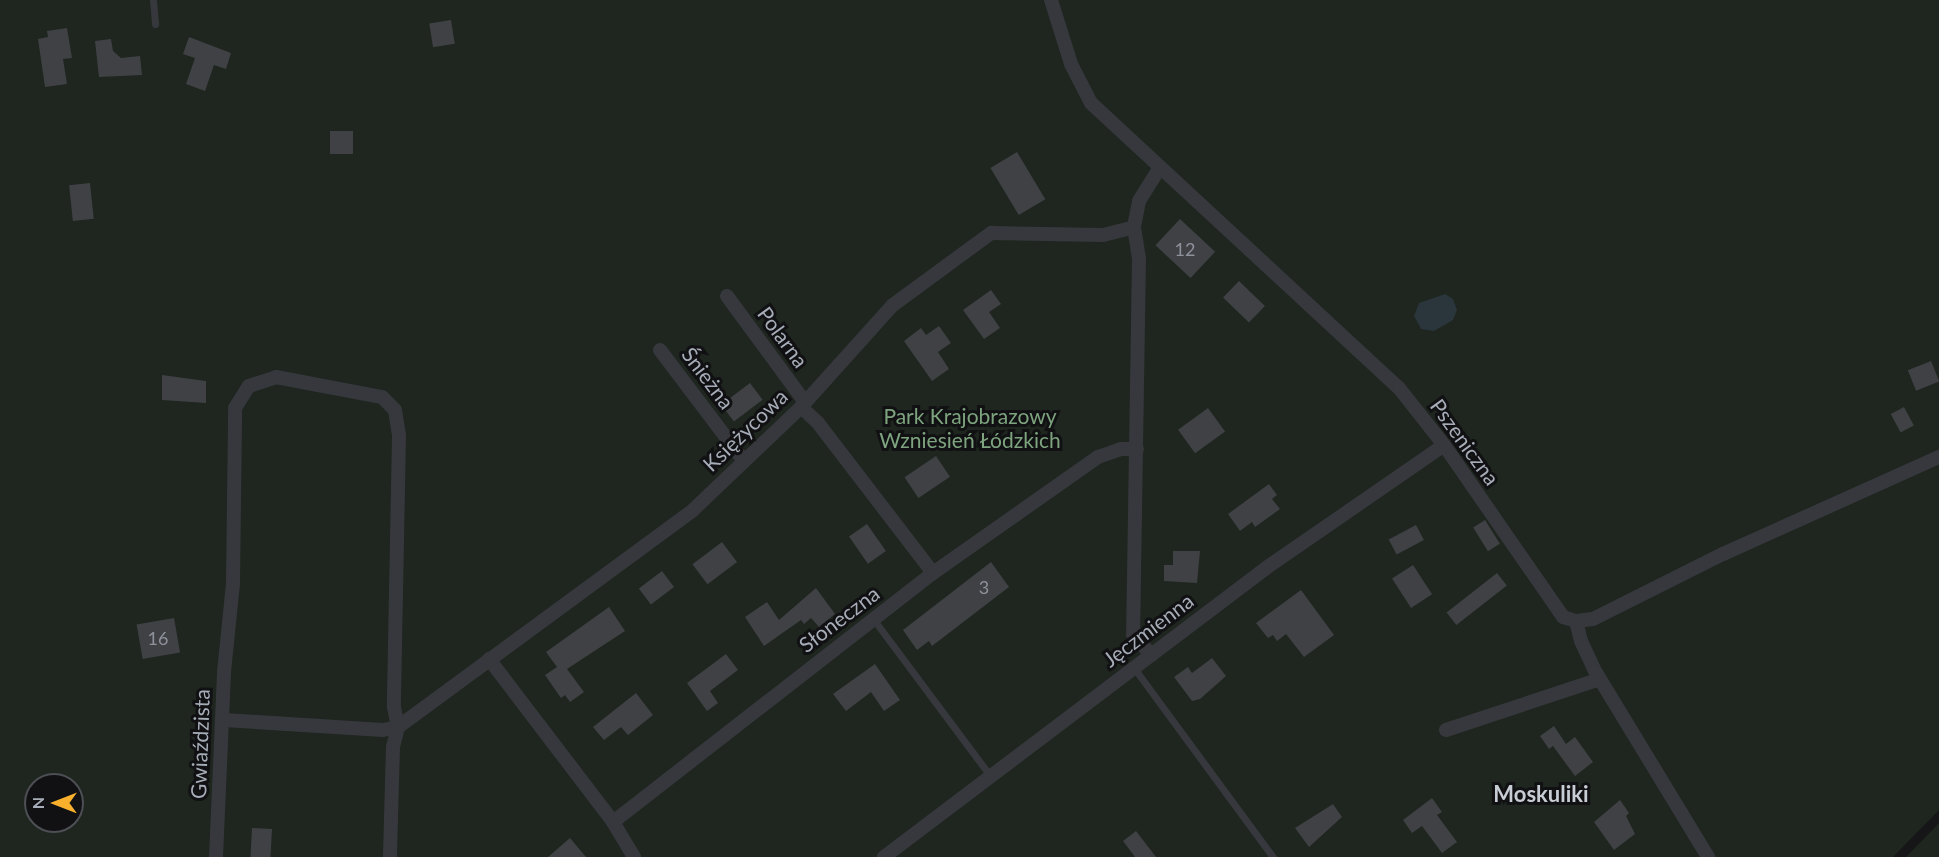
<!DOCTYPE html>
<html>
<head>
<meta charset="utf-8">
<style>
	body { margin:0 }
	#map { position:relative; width:1939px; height:857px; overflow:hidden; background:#161618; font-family:Lato,sans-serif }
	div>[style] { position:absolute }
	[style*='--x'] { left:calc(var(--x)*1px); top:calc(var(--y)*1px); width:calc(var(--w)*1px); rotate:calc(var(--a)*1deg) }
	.green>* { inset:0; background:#1e261f }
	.water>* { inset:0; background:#2b353c }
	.building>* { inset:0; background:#404145; transform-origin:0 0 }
	.lane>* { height:7px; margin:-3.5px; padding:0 3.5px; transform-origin:3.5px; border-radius:3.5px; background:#37383d }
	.street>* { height:14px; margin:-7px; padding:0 7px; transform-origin:7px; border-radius:7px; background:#37383d }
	span { translate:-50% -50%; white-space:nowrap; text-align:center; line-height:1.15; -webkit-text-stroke:6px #111113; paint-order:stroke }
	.number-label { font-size:18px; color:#8d929b }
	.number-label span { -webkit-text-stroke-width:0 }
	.street-label { font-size:21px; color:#a7adb8 }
	.park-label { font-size:21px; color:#7ea47f }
	.neighbourhood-label { font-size:22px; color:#c8ccd4; font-weight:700 }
	.north { position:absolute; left:24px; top:773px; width:60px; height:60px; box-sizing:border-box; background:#111113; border:2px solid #4d4f55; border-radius:50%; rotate:270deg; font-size:16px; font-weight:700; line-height:24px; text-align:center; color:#a7adb8 }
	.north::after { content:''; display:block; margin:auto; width:21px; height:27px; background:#f9b02d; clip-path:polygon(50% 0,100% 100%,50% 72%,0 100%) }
</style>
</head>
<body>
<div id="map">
	<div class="green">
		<i style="clip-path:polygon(evenodd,0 0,1939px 0,1939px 810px,1893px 857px,0 857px,0 0,36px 785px,72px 785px,72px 821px,36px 821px,36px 785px)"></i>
		<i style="clip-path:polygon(1939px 823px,1939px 857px,1906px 857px)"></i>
	</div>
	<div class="water">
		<i style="clip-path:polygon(1445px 294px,1453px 299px,1457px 310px,1453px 320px,1434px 331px,1421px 329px,1414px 316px,1419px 303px)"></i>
	</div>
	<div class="building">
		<i style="left:451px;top:20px;width:24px;height:22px;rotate:81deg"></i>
		<i style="clip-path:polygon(67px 28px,72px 58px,63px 59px,67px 84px,45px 87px,38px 39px,48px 37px,47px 31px)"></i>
		<i style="clip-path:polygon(189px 37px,231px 53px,226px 69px,214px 65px,205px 91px,186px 84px,195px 58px,183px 54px)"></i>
		<i style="clip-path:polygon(111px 39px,113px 51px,121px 58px,140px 56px,142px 75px,99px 77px,95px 41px)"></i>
		<i style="left:330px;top:131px;width:23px;height:23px"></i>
		<i style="left:1017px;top:152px;width:55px;height:31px;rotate:59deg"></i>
		<i style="left:90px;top:183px;width:36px;height:21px;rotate:84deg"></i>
		<i style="left:1180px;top:219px;width:48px;height:36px;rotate:43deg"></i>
		<i style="left:1239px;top:281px;width:36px;height:23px;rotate:44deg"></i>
		<i style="clip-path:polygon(991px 290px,1001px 304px,989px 312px,1000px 328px,984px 339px,963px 310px)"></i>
		<i style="clip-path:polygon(939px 326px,951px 343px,938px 352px,949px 369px,932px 381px,904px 341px,921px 328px,926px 335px)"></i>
		<i style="left:1931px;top:361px;width:22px;height:25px;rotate:68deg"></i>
		<i style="clip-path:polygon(162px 375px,206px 381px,206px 403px,162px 400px)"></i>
		<i style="left:750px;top:383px;width:21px;height:36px;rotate:53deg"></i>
		<i style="left:1904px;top:407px;width:21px;height:15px;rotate:62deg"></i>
		<i style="left:1208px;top:408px;width:29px;height:37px;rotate:54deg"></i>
		<i style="left:936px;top:456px;width:25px;height:38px;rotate:56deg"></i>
		<i style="clip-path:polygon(1269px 484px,1277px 495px,1272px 499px,1280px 509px,1255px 527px,1252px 522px,1240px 531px,1228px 514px)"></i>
		<i style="left:1485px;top:520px;width:28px;height:14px;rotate:58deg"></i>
		<i style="left:867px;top:524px;width:33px;height:22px;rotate:55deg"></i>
		<i style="left:1416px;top:525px;width:17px;height:31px;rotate:62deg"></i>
		<i style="left:722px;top:542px;width:25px;height:37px;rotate:53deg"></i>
		<i style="clip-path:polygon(1173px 551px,1200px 551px,1197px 583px,1164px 581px,1164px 565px,1173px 565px)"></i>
		<i style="clip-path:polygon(991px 562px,1009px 587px,932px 646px,929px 641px,917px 650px,903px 630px)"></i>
		<i style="left:1413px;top:565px;width:35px;height:25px;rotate:57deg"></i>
		<i style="left:662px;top:571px;width:20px;height:29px;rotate:53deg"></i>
		<i style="left:1497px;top:573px;width:16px;height:64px;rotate:52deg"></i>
		<i style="clip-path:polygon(816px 588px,835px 614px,819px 627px,811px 618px,804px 624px,801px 620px,764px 646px,745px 617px,767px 602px,779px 620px)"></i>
		<i style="clip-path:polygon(1301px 590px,1334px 635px,1304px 657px,1286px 634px,1277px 641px,1273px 635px,1268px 638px,1256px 623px)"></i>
		<i style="clip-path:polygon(609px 607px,625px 631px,567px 669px,584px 692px,570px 702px,565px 695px,561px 698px,545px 675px,557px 667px,546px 652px)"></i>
		<i style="left:174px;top:618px;width:35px;height:38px;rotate:80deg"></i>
		<i style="clip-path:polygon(726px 654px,738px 670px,710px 691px,718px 703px,707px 711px,687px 683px)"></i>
		<i style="clip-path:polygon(1212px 658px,1226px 676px,1200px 699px,1192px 701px,1174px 677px,1188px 667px,1192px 673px)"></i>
		<i style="clip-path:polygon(875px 664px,900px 700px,884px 711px,871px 692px,846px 711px,833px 694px)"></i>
		<i style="clip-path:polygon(636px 693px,653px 715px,628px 735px,621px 727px,604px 740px,593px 727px)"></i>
		<i style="clip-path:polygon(1554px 726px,1566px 744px,1575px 737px,1593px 762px,1575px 776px,1553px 746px,1549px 749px,1540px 736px)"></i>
		<i style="clip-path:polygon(1432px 798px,1442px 812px,1437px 815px,1457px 842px,1442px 853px,1422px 826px,1412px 833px,1403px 820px)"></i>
		<i style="clip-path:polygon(1620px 800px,1629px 813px,1626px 816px,1635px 834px,1614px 850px,1594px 822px)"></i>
		<i style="clip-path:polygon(1333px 804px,1342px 817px,1309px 847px,1295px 828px)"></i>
		<i style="left:252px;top:828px;width:20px;height:29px;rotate:3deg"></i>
		<i style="clip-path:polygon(1136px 831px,1156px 857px,1135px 857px,1123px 841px)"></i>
		<i style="clip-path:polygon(570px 838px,586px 857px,548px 857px)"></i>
	</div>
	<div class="lane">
		<i style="--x:153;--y:0;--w:24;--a:85"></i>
		<i style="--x:874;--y:620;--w:196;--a:53.3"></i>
		<i style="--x:1134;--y:668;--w:235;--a:53.7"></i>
	</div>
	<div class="street">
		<i style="--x:1051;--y:0;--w:67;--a:72.6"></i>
		<i style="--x:1071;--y:64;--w:44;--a:62.9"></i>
		<i style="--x:1091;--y:103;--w:420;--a:42.8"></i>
		<i style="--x:1399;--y:388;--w:73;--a:51.7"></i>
		<i style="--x:1444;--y:445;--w:209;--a:55.3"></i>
		<i style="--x:1563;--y:617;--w:14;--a:17"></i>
		<i style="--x:1576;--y:621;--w:17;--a:-7"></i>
		<i style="--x:1593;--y:619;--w:145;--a:-26.6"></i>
		<i style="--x:1723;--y:554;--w:237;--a:-24.2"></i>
		<i style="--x:1134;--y:227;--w:31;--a:81"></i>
		<i style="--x:1139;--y:258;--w:376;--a:90.9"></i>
		<i style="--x:1133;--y:634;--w:28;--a:49"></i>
		<i style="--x:727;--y:296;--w:132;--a:53.7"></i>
		<i style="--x:660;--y:350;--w:139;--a:52.9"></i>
		<i style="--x:801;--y:407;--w:23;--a:43"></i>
		<i style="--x:818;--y:423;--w:189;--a:52.5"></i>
		<i style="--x:1576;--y:621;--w:21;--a:76"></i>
		<i style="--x:1581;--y:641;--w:33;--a:65"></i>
		<i style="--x:1595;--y:671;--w:218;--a:58.7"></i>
		<i style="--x:489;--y:659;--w:205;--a:52.7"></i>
		<i style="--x:613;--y:822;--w:41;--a:59"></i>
		<i style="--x:224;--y:720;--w:159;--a:3.6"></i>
		<i style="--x:383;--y:730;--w:15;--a:-11"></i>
		<i style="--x:398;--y:727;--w:366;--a:-36.3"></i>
		<i style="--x:693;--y:510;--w:149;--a:-43.6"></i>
		<i style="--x:801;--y:407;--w:137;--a:-48"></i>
		<i style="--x:893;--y:305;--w:122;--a:-36.3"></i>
		<i style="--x:991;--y:233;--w:112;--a:1"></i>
		<i style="--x:1103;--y:235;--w:32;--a:-14"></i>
		<i style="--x:1134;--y:227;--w:26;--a:-79"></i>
		<i style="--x:1139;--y:201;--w:40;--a:-58"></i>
		<i style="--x:1446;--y:730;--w:162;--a:-18.3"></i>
		<i style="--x:613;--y:822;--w:405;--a:-37.9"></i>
		<i style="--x:933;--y:573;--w:202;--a:-35.1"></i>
		<i style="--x:1098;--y:457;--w:24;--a:-19"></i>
		<i style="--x:1121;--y:449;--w:16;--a:0"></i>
		<i style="--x:216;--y:857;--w:185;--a:-87.5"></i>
		<i style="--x:224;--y:672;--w:89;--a:-84.2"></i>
		<i style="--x:233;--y:583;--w:175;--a:-89.3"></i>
		<i style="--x:235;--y:408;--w:26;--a:-58"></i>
		<i style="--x:249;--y:386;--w:28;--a:-18"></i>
		<i style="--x:276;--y:377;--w:108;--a:10.7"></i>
		<i style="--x:382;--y:397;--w:18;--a:45"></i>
		<i style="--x:395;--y:410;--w:26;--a:81"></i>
		<i style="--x:399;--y:436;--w:271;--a:91.1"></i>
		<i style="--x:394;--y:707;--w:20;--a:79"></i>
		<i style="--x:398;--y:727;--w:21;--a:104"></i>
		<i style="--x:393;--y:747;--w:110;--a:91.6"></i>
		<i style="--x:884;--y:857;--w:479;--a:-37.1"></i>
		<i style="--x:1266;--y:568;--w:216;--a:-34.6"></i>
	</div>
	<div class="number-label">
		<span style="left:1185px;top:249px">12</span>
		<span style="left:984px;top:587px">3</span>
		<span style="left:158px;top:638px">16</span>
	</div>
	<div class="street-label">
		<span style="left:783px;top:337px;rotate:54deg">Polarna</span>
		<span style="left:708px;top:378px;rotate:53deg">Śnieżna</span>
		<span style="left:745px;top:430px;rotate:-44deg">Księżycowa</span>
		<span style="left:1465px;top:442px;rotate:54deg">Pszeniczna</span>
		<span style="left:839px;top:619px;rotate:-37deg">Słoneczna</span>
		<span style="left:1148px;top:630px;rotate:-37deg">Jęczmienna</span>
		<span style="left:200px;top:744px;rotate:-88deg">Gwiaździsta</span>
	</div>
	<div class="park-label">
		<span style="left:970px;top:428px">Park Krajobrazowy<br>Wzniesień Łódzkich</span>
	</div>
	<div class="neighbourhood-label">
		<span style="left:1541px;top:794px">Moskuliki</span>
	</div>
	<div class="north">N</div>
</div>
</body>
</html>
